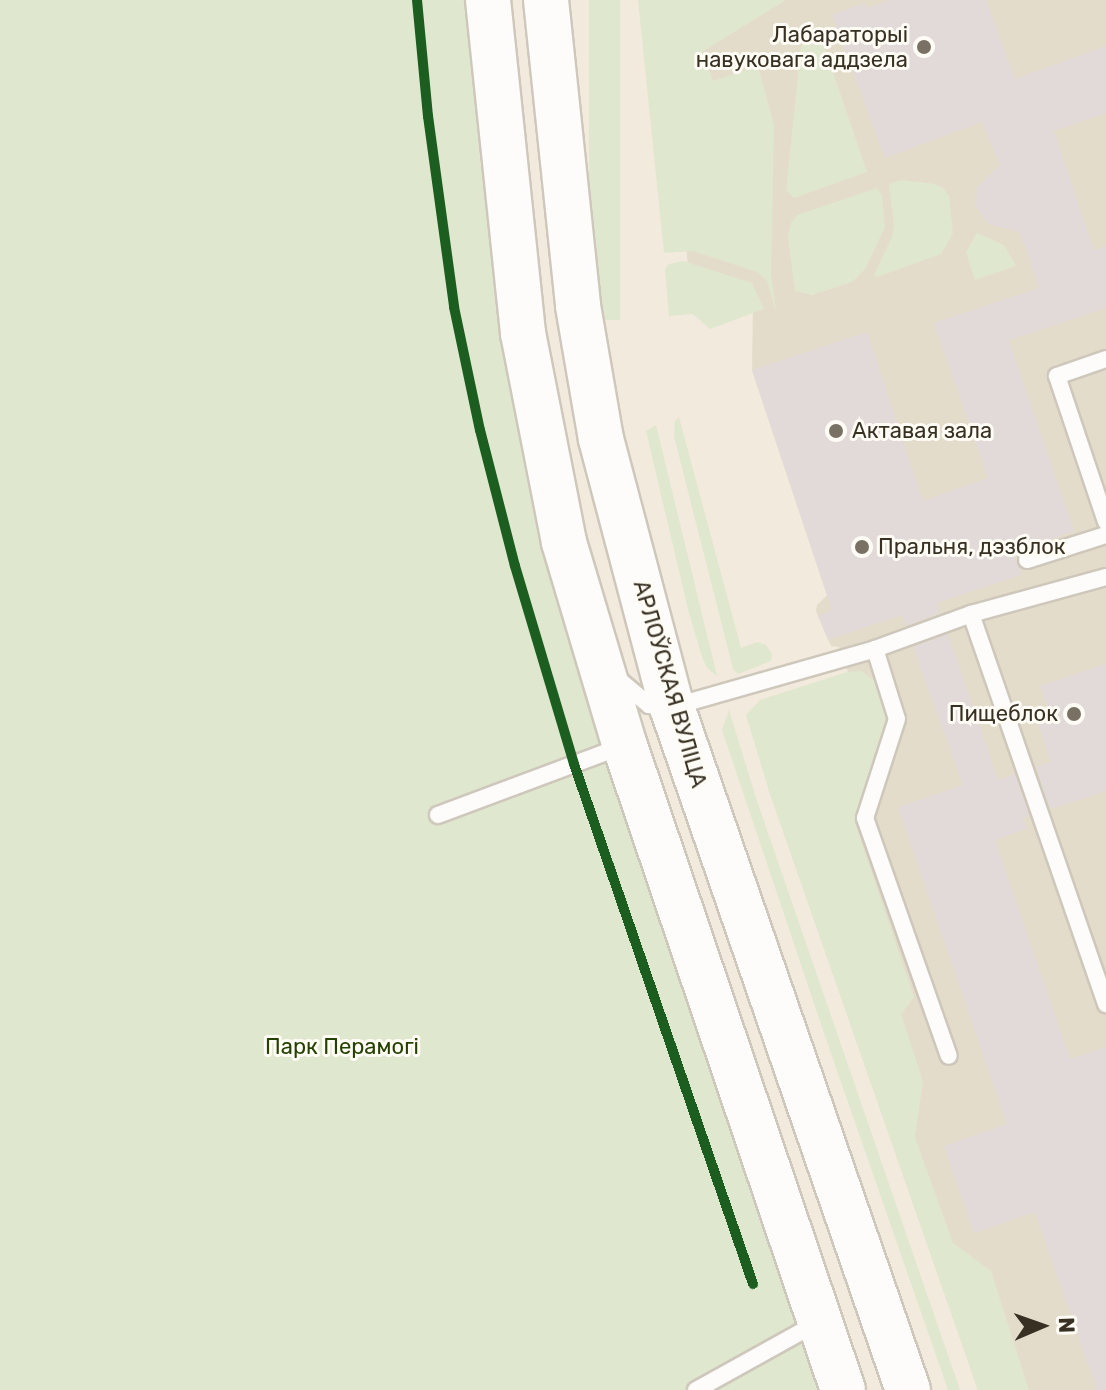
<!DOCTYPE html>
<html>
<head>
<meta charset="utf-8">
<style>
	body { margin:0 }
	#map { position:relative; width:1106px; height:1390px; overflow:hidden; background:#f2eadc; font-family:Rubik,sans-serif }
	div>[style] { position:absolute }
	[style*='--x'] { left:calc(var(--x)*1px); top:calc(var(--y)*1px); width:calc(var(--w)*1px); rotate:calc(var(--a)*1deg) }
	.medical>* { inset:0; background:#e4dcca }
	.green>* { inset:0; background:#e0e7cf; transform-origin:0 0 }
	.building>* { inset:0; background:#e2dad8 }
	.roads { filter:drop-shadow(2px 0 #cec7bb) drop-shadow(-2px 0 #cec7bb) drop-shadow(0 2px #cec7bb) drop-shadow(0 -2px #cec7bb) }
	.service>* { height:16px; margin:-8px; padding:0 8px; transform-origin:8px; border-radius:8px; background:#fdfcfa }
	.primary>* { height:44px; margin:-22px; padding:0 22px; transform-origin:22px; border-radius:22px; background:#fdfcfa }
	.cycleway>* { height:10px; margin:-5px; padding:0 5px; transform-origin:5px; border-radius:5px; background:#1b5e20 }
	.dots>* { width:22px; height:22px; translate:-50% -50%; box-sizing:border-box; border:4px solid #fffbf5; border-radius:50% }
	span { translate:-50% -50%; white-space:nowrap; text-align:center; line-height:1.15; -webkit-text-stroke:6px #fffbf5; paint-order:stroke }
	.poi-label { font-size:22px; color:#373023 }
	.right { translate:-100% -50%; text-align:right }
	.left { translate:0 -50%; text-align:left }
	.street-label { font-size:22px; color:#373023 }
	.park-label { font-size:22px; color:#254101 }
	.north { position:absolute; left:1002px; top:1286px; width:80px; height:80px; -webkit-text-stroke:6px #fffbf5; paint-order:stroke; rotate:88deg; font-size:22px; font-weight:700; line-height:32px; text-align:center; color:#373023 }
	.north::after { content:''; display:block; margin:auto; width:28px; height:36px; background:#373023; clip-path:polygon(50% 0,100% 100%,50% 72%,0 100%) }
</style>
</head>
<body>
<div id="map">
	<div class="medical">
		<i style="clip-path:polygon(665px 0,1106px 0,1106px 1390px,978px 1390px,768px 788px,858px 700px,839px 647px,831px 646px,816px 611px,817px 605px,827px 595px,752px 370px,753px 299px,689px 278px)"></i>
	</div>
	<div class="green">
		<i style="clip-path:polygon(0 0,472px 0,612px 775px,817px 1390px,0 1390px)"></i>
		<i style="left:589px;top:0;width:31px;height:320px"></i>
		<i style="clip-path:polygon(638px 0,786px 0,702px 52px,713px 81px,758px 66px,774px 125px,771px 274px,776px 312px,767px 281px,757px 272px,693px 251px,664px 253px)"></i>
		<i style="clip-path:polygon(814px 34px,822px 40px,867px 172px,794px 198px,786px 190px,801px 47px,807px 35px)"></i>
		<i style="clip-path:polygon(901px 180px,935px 184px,943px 188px,949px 196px,953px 233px,941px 254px,877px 277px,874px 275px,892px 237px,894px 224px,889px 184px)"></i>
		<i style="clip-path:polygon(877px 188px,882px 196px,885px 227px,865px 269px,852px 282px,812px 295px,795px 291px,788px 237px,791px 223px,797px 215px)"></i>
		<i style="clip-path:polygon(977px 233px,1004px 245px,1016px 266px,975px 280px,966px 252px)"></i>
		<i style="clip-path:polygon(683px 261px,752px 283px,764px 309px,710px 329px,693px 314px,669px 316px,665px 269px,669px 264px)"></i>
		<i style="clip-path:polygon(679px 417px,741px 648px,757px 642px,766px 645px,772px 654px,771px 661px,738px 674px,733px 669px,674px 436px,675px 421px)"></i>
		<i style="clip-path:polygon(656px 425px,717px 676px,707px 668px,702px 657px,689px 613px,646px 431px)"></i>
		<i style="clip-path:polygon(861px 671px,878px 683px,885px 710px,885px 729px,855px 823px,914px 997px,901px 1014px,923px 1081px,915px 1137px,953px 1243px,991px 1271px,1029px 1390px,978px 1390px,768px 788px,746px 715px,760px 700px,847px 672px)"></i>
		<i style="clip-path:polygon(729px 710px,756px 798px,960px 1390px,948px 1390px,826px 1039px,722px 730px)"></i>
	</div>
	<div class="building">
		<i style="clip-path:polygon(891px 0,986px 0,1015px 79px,1106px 46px,1106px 113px,1054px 131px,1094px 250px,1106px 246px,1106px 308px,1009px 340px,1074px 531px,1013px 553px,1021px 575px,937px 603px,940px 613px,906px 626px,902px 615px,828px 640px,818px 616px,832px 610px,752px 370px,867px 332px,923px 501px,988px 478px,934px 323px,1039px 288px,1020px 232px,988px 224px,976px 207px,977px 187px,1000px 165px,982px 122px,885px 158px,832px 15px,864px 3px,868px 8px)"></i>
		<i style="clip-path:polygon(948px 634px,998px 780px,1015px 774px,1029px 816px,1023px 818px,1027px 829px,995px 840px,1070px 1059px,1106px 1047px,1106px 1390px,1097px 1390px,1035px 1212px,974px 1233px,944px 1146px,1007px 1124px,898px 807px,963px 785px,913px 647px)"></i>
		<i style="clip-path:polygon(1106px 664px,1106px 791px,1050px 809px,1036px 767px,1051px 762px,1036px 717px,1049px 712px,1040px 686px)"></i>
	</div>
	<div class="roads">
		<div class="service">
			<i style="--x:1106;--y:359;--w:52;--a:160.9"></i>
			<i style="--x:1057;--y:376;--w:154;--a:71.4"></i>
			<i style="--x:1027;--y:560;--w:83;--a:-17.6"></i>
			<i style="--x:971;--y:614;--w:413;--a:70.9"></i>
			<i style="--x:875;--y:649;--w:73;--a:72.6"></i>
			<i style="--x:897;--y:719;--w:104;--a:107.9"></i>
			<i style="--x:865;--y:818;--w:252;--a:70.6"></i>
			<i style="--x:617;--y:678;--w:42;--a:40.2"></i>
			<i style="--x:649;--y:705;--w:23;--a:5"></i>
			<i style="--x:672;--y:707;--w:211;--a:-15.9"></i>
			<i style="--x:875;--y:649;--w:102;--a:-20"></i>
			<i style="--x:971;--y:614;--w:140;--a:-15.3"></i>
			<i style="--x:438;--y:815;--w:197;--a:-20.5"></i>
			<i style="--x:696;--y:1390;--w:138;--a:-29"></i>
		</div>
		<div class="primary">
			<i style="--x:488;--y:0;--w:335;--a:84"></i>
			<i style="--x:523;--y:333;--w:213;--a:78.9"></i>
			<i style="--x:564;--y:542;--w:213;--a:73.4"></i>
			<i style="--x:625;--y:746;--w:680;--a:71.3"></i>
			<i style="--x:546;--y:0;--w:308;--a:84"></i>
			<i style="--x:578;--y:306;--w:135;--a:80.2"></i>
			<i style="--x:601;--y:439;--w:277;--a:75.2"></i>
			<i style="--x:672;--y:707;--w:723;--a:70.94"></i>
		</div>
	</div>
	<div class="cycleway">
		<i style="--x:417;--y:0;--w:117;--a:84.6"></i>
		<i style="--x:428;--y:116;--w:193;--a:82.2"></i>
		<i style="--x:454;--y:307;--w:126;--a:78.1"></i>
		<i style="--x:480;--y:430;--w:140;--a:75.6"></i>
		<i style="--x:515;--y:566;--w:207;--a:73.4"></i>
		<i style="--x:574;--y:764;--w:550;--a:71"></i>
	</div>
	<div class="dots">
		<i style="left:924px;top:47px;background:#787164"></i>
		<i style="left:836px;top:431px;background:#787164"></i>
		<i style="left:862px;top:547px;background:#787164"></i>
		<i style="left:1074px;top:714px;background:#787164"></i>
	</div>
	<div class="poi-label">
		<span class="right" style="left:908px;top:47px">Лабараторыі<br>навуковага аддзела</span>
		<span class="left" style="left:852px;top:431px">Актавая зала</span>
		<span class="left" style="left:878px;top:547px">Пральня, дэзблок</span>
		<span class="right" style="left:1058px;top:714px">Пищеблок</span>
	</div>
	<div class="street-label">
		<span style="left:670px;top:684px;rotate:74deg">АРЛОЎСКАЯ ВУЛІЦА</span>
	</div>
	<div class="park-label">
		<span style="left:342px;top:1047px">Парк Перамогі</span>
	</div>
	<div class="north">N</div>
</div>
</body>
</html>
